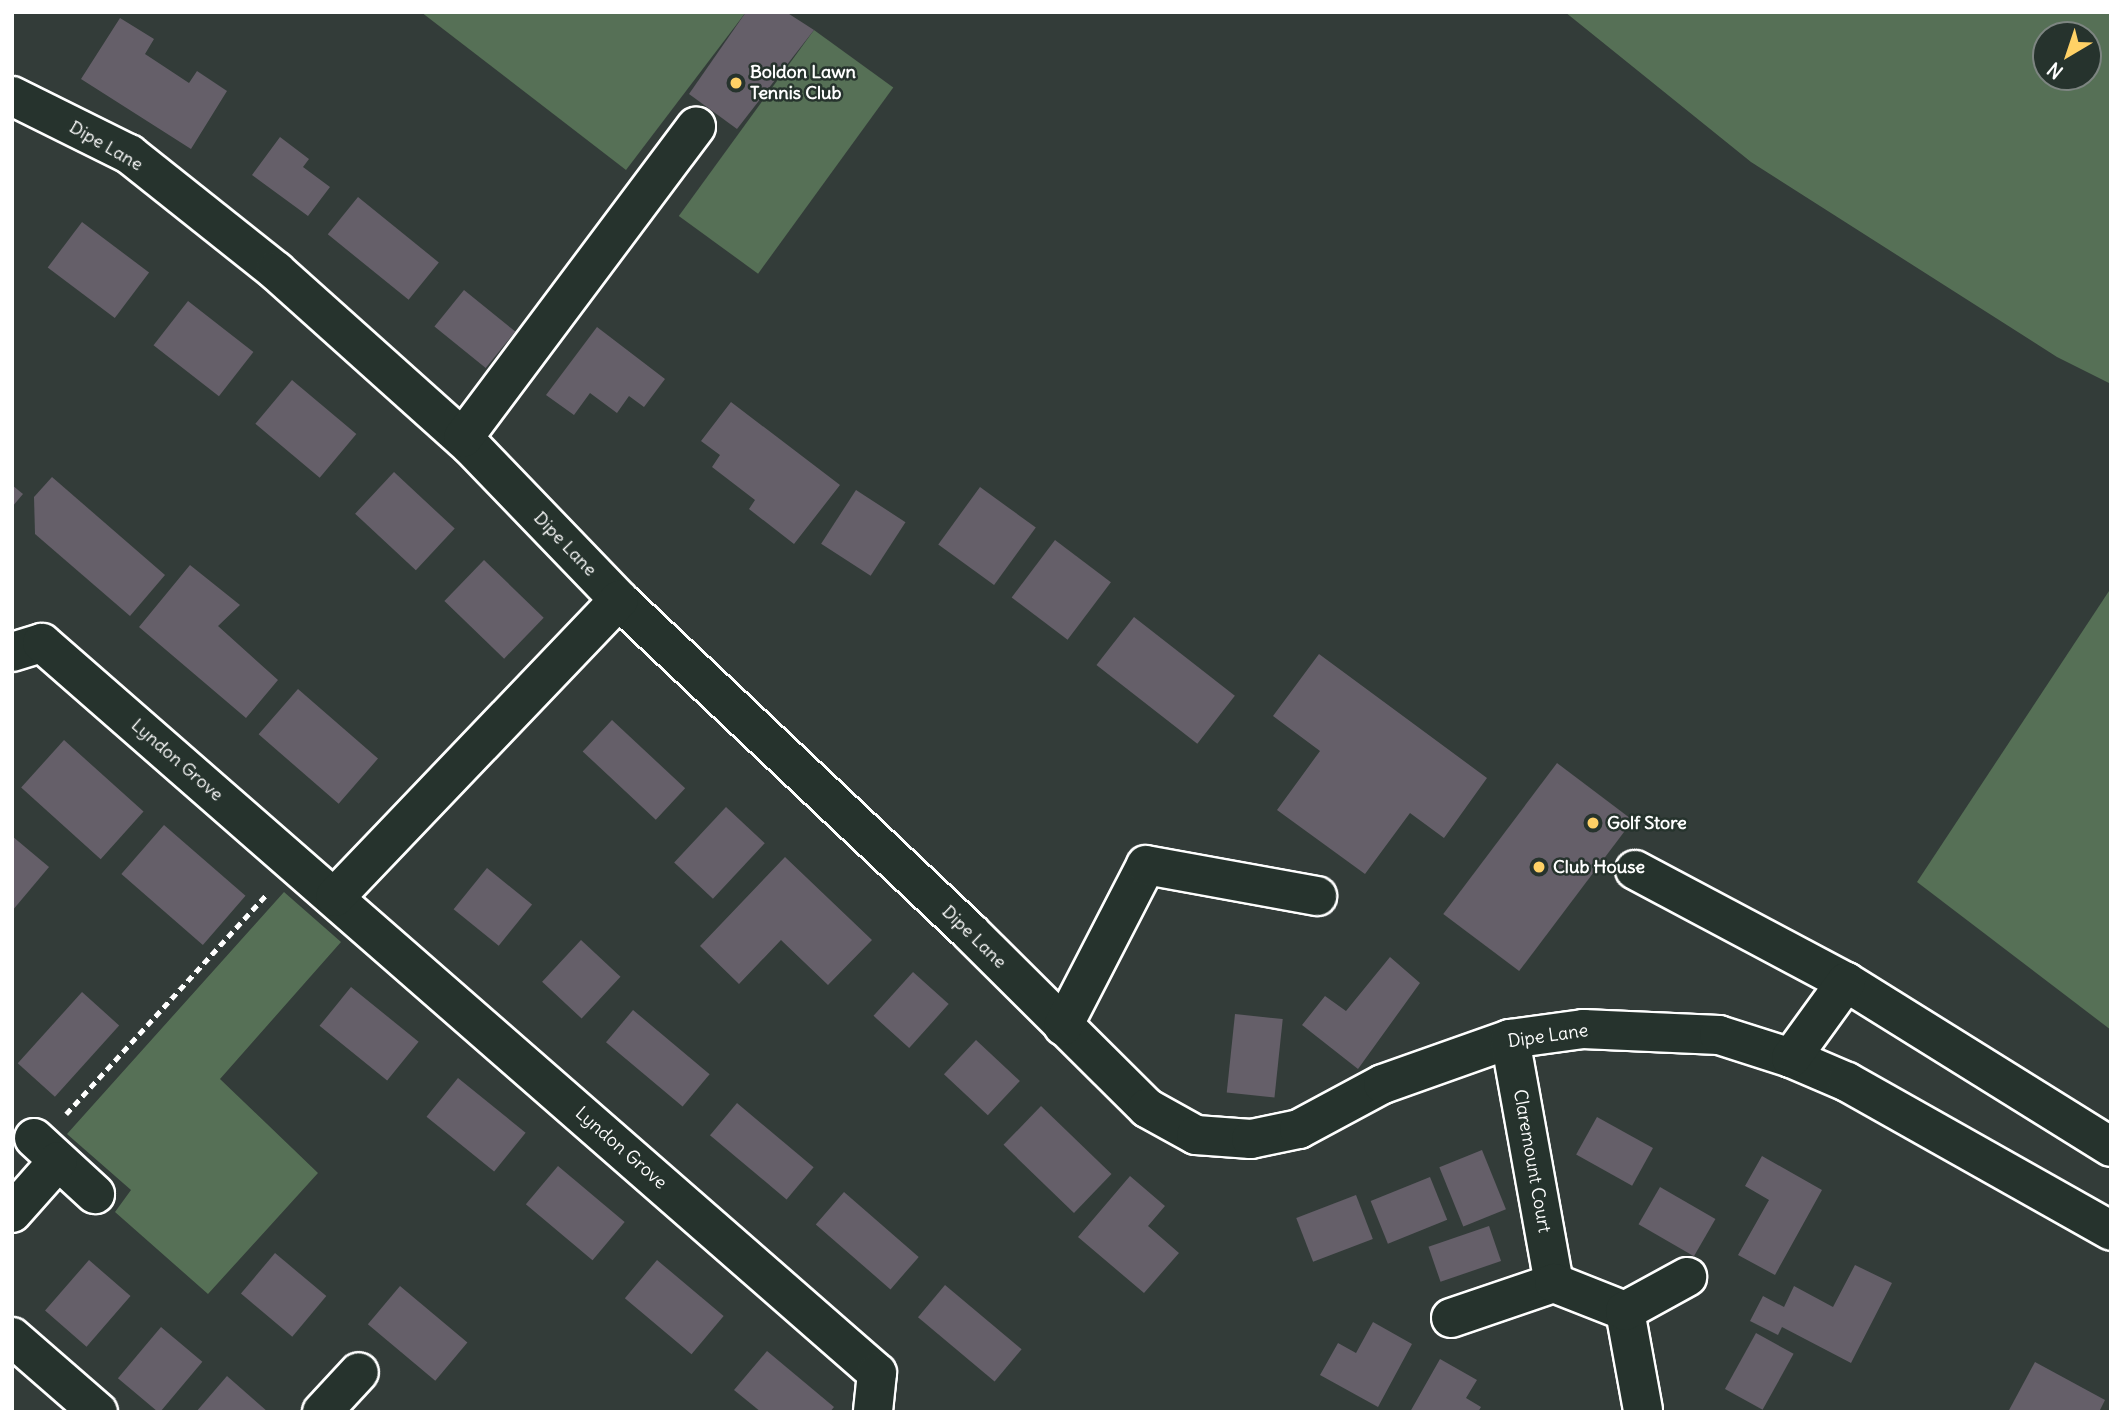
<!DOCTYPE html>
<html>
<head>
<meta charset="utf-8">
<style>
	body { margin:0 }
	#map { position:relative; width:2123px; height:1424px; overflow:hidden; background:#333c39; font-family:Delius,sans-serif }
	div>[style] { position:absolute }
	[style*='--x'] { left:calc(var(--x)*1px); top:calc(var(--y)*1px); width:calc(var(--w)*1px); rotate:calc(var(--a)*1deg) }
	.green>* { inset:0; background:#567056; transform-origin:0 0 }
	.building>* { inset:0; background:#655f69; transform-origin:0 0 }
	.path>* { height:4.5px; margin-top:-2.25px; transform-origin:0; background:repeating-linear-gradient(90deg,#fff 0 7px,transparent 0 12px) }
	.roads { filter:drop-shadow(2px 0 #fff) drop-shadow(-2px 0 #fff) drop-shadow(0 2px #fff) drop-shadow(0 -2px #fff) }
	.minor>* { height:38px; margin:-19px; padding:0 19px; transform-origin:19px; border-radius:19px; background:#26332d }
	.dots>* { width:19px; height:19px; translate:-50% -50%; box-sizing:border-box; border:4px solid #26332d; border-radius:50% }
	span { translate:-50% -50%; white-space:nowrap; text-align:center; line-height:1.15; -webkit-text-stroke:5px #26332d; paint-order:stroke }
	.poi-label { font-size:18px; color:#fff; font-weight:700 }
	.left { translate:0 -50%; text-align:left }
	.street-label { font-size:18px; color:#fff }
	.frame { position:absolute; inset:0; border:14px solid #fff; pointer-events:none }
	.north { position:absolute; left:2032px; top:21px; width:70px; height:70px; box-sizing:border-box; background:#26332d; border:2px solid #7d8581; border-radius:50%; rotate:219deg; font-size:19px; font-weight:700; line-height:28px; text-align:center; color:#fff }
	.north::after { content:''; display:block; margin:auto; width:24px; height:32px; background:#ffd166; clip-path:polygon(50% 0,100% 100%,50% 72%,0 100%) }
</style>
</head>
<body>
<div id="map">
	<div class="green">
		<i style="clip-path:polygon(421px 12px,746px 12px,626px 170px)"></i>
		<i style="clip-path:polygon(evenodd,1565px 12px,2111px 12px,2111px 384px,2057px 357px,1751px 162px,1565px 12px,2088px 35px,2088px 77px,2046px 77px,2046px 35px,2088px 35px)"></i>
		<i style="left:814px;top:30px;width:98px;height:230px;rotate:36deg"></i>
		<i style="clip-path:polygon(2111px 588px,2111px 1030px,1917px 882px)"></i>
		<i style="clip-path:polygon(284px 892px,341px 942px,220px 1079px,318px 1173px,208px 1294px,115px 1212px,131px 1190px,67px 1134px)"></i>
	</div>
	<div class="building">
		<i style="clip-path:polygon(746px 12px,786px 12px,814px 30px,737px 129px,689px 94px)"></i>
		<i style="clip-path:polygon(120px 18px,154px 39px,145px 54px,189px 83px,197px 71px,227px 91px,191px 149px,81px 79px)"></i>
		<i style="clip-path:polygon(280px 137px,309px 159px,303px 167px,330px 187px,308px 216px,252px 175px)"></i>
		<i style="left:358px;top:197px;width:104px;height:48px;rotate:39deg"></i>
		<i style="left:82px;top:222px;width:84px;height:57px;rotate:37deg"></i>
		<i style="left:464px;top:290px;width:66px;height:47px;rotate:39deg"></i>
		<i style="left:188px;top:301px;width:83px;height:56px;rotate:38deg"></i>
		<i style="clip-path:polygon(597px 327px,665px 379px,644px 407px,629px 396px,617px 413px,590px 393px,574px 415px,546px 395px)"></i>
		<i style="left:292px;top:380px;width:84px;height:57px;rotate:40deg"></i>
		<i style="clip-path:polygon(731px 402px,840px 485px,794px 544px,749px 509px,755px 500px,712px 467px,720px 455px,701px 441px)"></i>
		<i style="left:394px;top:472px;width:83px;height:57px;rotate:43deg"></i>
		<i style="clip-path:polygon(52px 477px,165px 575px,130px 616px,35px 534px,34px 497px)"></i>
		<i style="clip-path:polygon(12px 485px,23px 494px,12px 507px)"></i>
		<i style="left:980px;top:487px;width:69px;height:71px;rotate:36deg"></i>
		<i style="left:856px;top:490px;width:59px;height:64px;rotate:33deg"></i>
		<i style="left:1055px;top:540px;width:70px;height:72px;rotate:37deg"></i>
		<i style="left:484px;top:560px;width:83px;height:57px;rotate:44deg"></i>
		<i style="clip-path:polygon(190px 565px,240px 605px,218px 626px,278px 680px,246px 718px,139px 627px)"></i>
		<i style="left:1134px;top:617px;width:128px;height:61px;rotate:38deg"></i>
		<i style="clip-path:polygon(1319px 654px,1487px 778px,1444px 838px,1410px 813px,1365px 874px,1277px 810px,1320px 751px,1273px 716px)"></i>
		<i style="left:298px;top:689px;width:106px;height:60px;rotate:41deg"></i>
		<i style="left:612px;top:720px;width:100px;height:43px;rotate:43deg"></i>
		<i style="left:64px;top:740px;width:107px;height:64px;rotate:42deg"></i>
		<i style="left:1557px;top:763px;width:95px;height:189px;rotate:37deg"></i>
		<i style="left:726px;top:807px;width:53px;height:76px;rotate:43deg"></i>
		<i style="left:164px;top:825px;width:108px;height:65px;rotate:41deg"></i>
		<i style="clip-path:polygon(12px 836px,49px 867px,12px 911px)"></i>
		<i style="clip-path:polygon(785px 857px,872px 940px,828px 985px,781px 940px,739px 984px,700px 946px)"></i>
		<i style="left:487px;top:868px;width:58px;height:53px;rotate:39deg"></i>
		<i style="left:581px;top:940px;width:54px;height:57px;rotate:43deg"></i>
		<i style="clip-path:polygon(1390px 957px,1420px 983px,1358px 1069px,1302px 1025px,1325px 996px,1346px 1011px)"></i>
		<i style="left:913px;top:972px;width:48px;height:59px;rotate:42deg"></i>
		<i style="left:351px;top:987px;width:87px;height:50px;rotate:39deg"></i>
		<i style="left:82px;top:992px;width:50px;height:96px;rotate:42deg"></i>
		<i style="left:633px;top:1010px;width:100px;height:42px;rotate:40deg"></i>
		<i style="left:1235px;top:1014px;width:48px;height:79px;rotate:6deg"></i>
		<i style="left:976px;top:1040px;width:60px;height:47px;rotate:43deg"></i>
		<i style="left:458px;top:1078px;width:87px;height:50px;rotate:39deg"></i>
		<i style="left:737px;top:1103px;width:100px;height:42px;rotate:40deg"></i>
		<i style="left:1041px;top:1106px;width:98px;height:54px;rotate:44deg"></i>
		<i style="left:1597px;top:1117px;width:64px;height:43px;rotate:29deg"></i>
		<i style="left:1482px;top:1150px;width:64px;height:46px;rotate:68deg"></i>
		<i style="clip-path:polygon(1762px 1156px,1822px 1190px,1775px 1275px,1738px 1255px,1769px 1200px,1745px 1186px)"></i>
		<i style="left:558px;top:1166px;width:87px;height:50px;rotate:40deg"></i>
		<i style="clip-path:polygon(1130px 1176px,1165px 1206px,1148px 1226px,1179px 1253px,1144px 1293px,1078px 1237px)"></i>
		<i style="left:1430px;top:1177px;width:46px;height:64px;rotate:68deg"></i>
		<i style="left:1660px;top:1187px;width:64px;height:43px;rotate:30deg"></i>
		<i style="left:844px;top:1192px;width:99px;height:43px;rotate:41deg"></i>
		<i style="left:1356px;top:1195px;width:47px;height:64px;rotate:69deg"></i>
		<i style="left:1489px;top:1226px;width:37px;height:64px;rotate:71deg"></i>
		<i style="left:275px;top:1253px;width:67px;height:53px;rotate:40deg"></i>
		<i style="left:89px;top:1260px;width:55px;height:67px;rotate:41deg"></i>
		<i style="left:657px;top:1260px;width:87px;height:50px;rotate:40deg"></i>
		<i style="clip-path:polygon(1855px 1265px,1892px 1283px,1851px 1363px,1782px 1327px,1778px 1335px,1750px 1321px,1763px 1296px,1784px 1307px,1794px 1286px,1833px 1307px)"></i>
		<i style="left:945px;top:1285px;width:100px;height:42px;rotate:40deg"></i>
		<i style="left:400px;top:1286px;width:88px;height:50px;rotate:40deg"></i>
		<i style="clip-path:polygon(1373px 1322px,1412px 1344px,1378px 1407px,1320px 1375px,1338px 1343px,1356px 1353px)"></i>
		<i style="left:161px;top:1327px;width:54px;height:67px;rotate:40deg"></i>
		<i style="left:1756px;top:1333px;width:43px;height:64px;rotate:29deg"></i>
		<i style="clip-path:polygon(767px 1351px,834px 1407px,830px 1412px,761px 1412px,734px 1390px)"></i>
		<i style="clip-path:polygon(1440px 1359px,1477px 1380px,1466px 1398px,1481px 1407px,1478px 1412px,1410px 1412px)"></i>
		<i style="clip-path:polygon(2035px 1362px,2105px 1400px,2099px 1412px,2008px 1412px)"></i>
		<i style="clip-path:polygon(227px 1376px,268px 1412px,196px 1412px)"></i>
	</div>
	<div class="path">
		<i style="--x:66;--y:1114;--w:299;--a:-47.6"></i>
	</div>
	<div class="roads">
		<div class="minor">
			<i style="--x:12;--y:96;--w:131;--a:26.4"></i>
			<i style="--x:129;--y:154;--w:188;--a:38.5"></i>
			<i style="--x:276;--y:271;--w:261;--a:41.9"></i>
			<i style="--x:470;--y:445;--w:215;--a:46.1"></i>
			<i style="--x:619;--y:600;--w:483;--a:43.4"></i>
			<i style="--x:970;--y:932;--w:250;--a:44.8"></i>
			<i style="--x:1147;--y:1108;--w:56;--a:28.9"></i>
			<i style="--x:1196;--y:1135;--w:55;--a:4.2"></i>
			<i style="--x:1251;--y:1139;--w:49;--a:-11.8"></i>
			<i style="--x:1299;--y:1129;--w:95;--a:-28.2"></i>
			<i style="--x:1383;--y:1084;--w:135;--a:-19.5"></i>
			<i style="--x:1510;--y:1039;--w:74;--a:-7.8"></i>
			<i style="--x:1583;--y:1029;--w:136;--a:2.5"></i>
			<i style="--x:1719;--y:1035;--w:76;--a:17.7"></i>
			<i style="--x:1791;--y:1058;--w:61;--a:23.2"></i>
			<i style="--x:1847;--y:1082;--w:303;--a:29.4"></i>
			<i style="--x:463;--y:438;--w:389;--a:-53.2"></i>
			<i style="--x:12;--y:652;--w:31;--a:-17"></i>
			<i style="--x:42;--y:643;--w:1109;--a:41.16"></i>
			<i style="--x:877;--y:1373;--w:39;--a:96"></i>
			<i style="--x:1635;--y:870;--w:239;--a:28"></i>
			<i style="--x:1846;--y:982;--w:312;--a:31.9"></i>
			<i style="--x:335;--y:897;--w:411;--a:-46.3"></i>
			<i style="--x:1063;--y:1026;--w:181;--a:-62.7"></i>
			<i style="--x:1146;--y:865;--w:174;--a:10.3"></i>
			<i style="--x:1510;--y:1039;--w:248;--a:79.8"></i>
			<i style="--x:1791;--y:1058;--w:94;--a:-54.1"></i>
			<i style="--x:34;--y:1138;--w:83;--a:42.6"></i>
			<i style="--x:12;--y:1213;--w:69;--a:-48.5"></i>
			<i style="--x:1451;--y:1318;--w:109;--a:-18.8"></i>
			<i style="--x:1554;--y:1283;--w:76;--a:21.5"></i>
			<i style="--x:12;--y:1337;--w:114;--a:41.1"></i>
			<i style="--x:1643;--y:1410;--w:101;--a:-100.3"></i>
			<i style="--x:1625;--y:1311;--w:71;--a:-28.7"></i>
			<i style="--x:322;--y:1412;--w:54;--a:-47.2"></i>
		</div>
	</div>
	<div class="dots">
		<i style="left:736px;top:83px;background:#ffd166"></i>
		<i style="left:1593px;top:823px;background:#ffd166"></i>
		<i style="left:1539px;top:867px;background:#ffd166"></i>
	</div>
	<div class="poi-label">
		<span class="left" style="left:750px;top:83px">Boldon Lawn<br>Tennis Club</span>
		<span class="left" style="left:1607px;top:823px">Golf Store</span>
		<span class="left" style="left:1553px;top:867px">Club House</span>
	</div>
	<div class="street-label">
		<span style="left:106px;top:146px;rotate:30deg">Dipe Lane</span>
		<span style="left:565px;top:544px;rotate:46deg">Dipe Lane</span>
		<span style="left:177px;top:760px;rotate:41deg">Lyndon Grove</span>
		<span style="left:974px;top:937px;rotate:44deg">Dipe Lane</span>
		<span style="left:1548px;top:1036px;rotate:-8deg">Dipe Lane</span>
		<span style="left:621px;top:1148px;rotate:41deg">Lyndon Grove</span>
		<span style="left:1532px;top:1161px;rotate:80deg">Claremount Court</span>
	</div>
	<div class="frame"></div>
	<div class="north">N</div>
</div>
</body>
</html>
